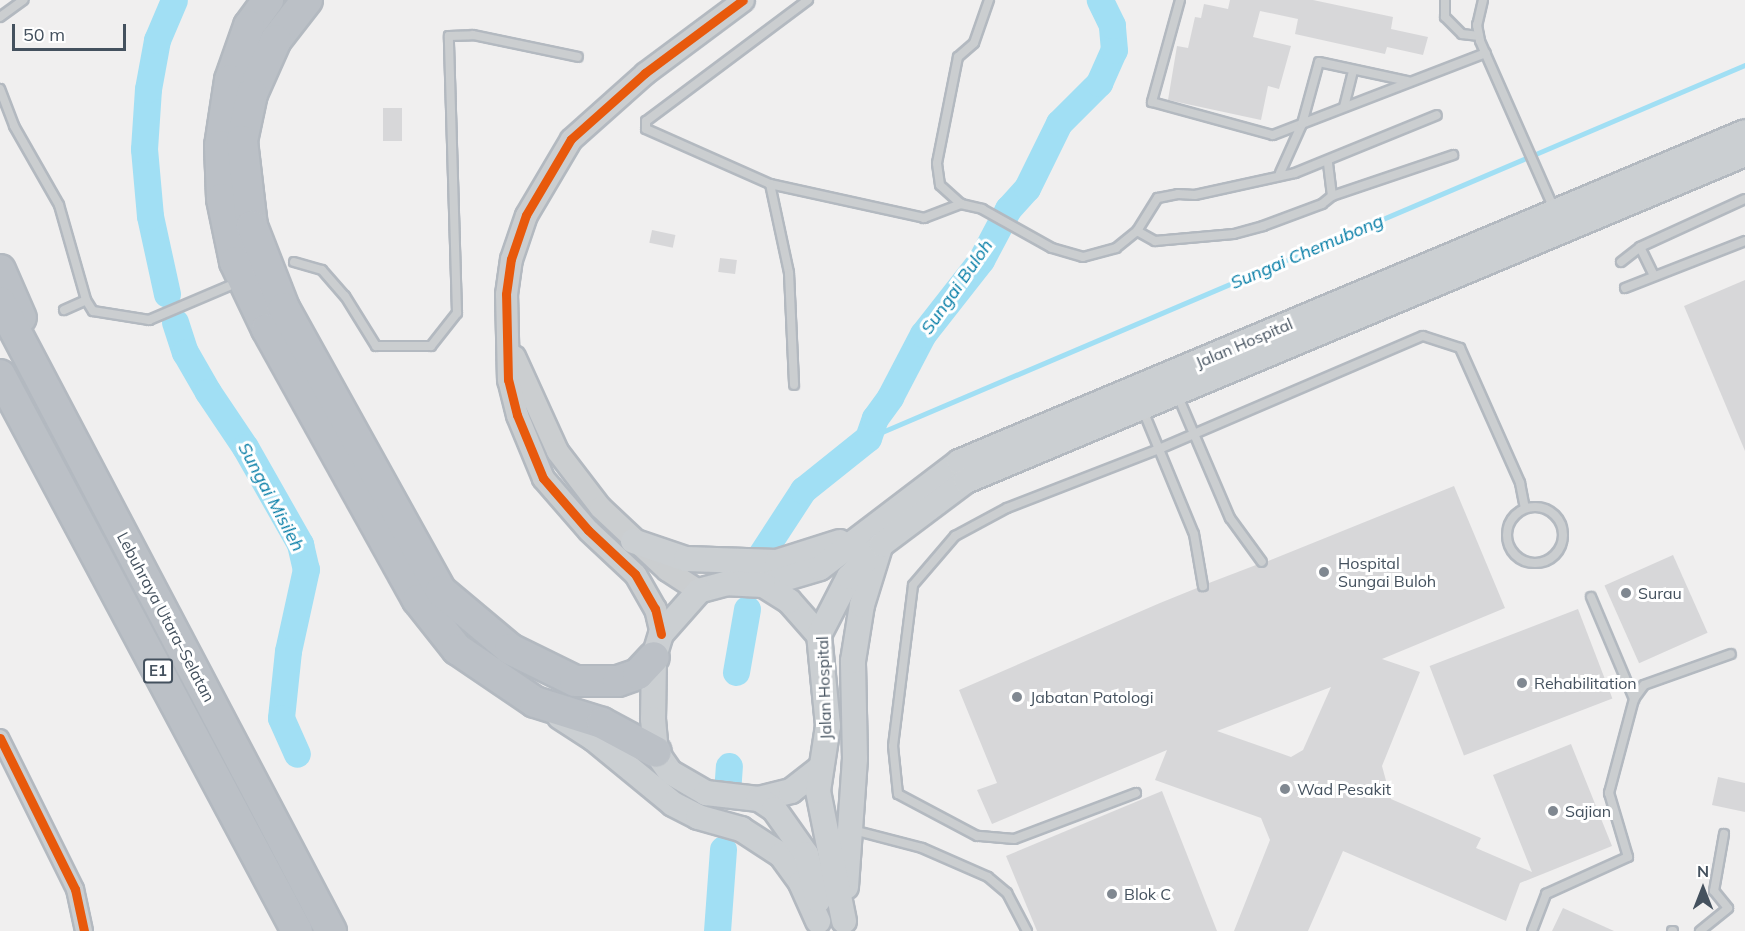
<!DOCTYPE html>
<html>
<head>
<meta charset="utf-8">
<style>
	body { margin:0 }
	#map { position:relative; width:1745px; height:931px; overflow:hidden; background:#f0efef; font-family:Mulish,sans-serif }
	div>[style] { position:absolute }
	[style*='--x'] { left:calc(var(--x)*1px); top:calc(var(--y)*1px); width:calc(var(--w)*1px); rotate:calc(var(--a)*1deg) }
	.stream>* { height:4.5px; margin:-2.25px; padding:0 2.25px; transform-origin:2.25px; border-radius:2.25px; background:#a1dff4 }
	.river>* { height:27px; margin:-13.5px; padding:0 13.5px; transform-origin:13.5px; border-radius:13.5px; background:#a1dff4 }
	.building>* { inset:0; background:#d7d7d9; transform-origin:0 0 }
	.roads { filter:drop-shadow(2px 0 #b3b9c0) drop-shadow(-2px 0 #b3b9c0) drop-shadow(0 2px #b3b9c0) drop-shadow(0 -2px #b3b9c0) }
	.service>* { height:8px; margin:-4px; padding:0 4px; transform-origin:4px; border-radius:4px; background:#cbced0 }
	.service>.ring { margin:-4px; padding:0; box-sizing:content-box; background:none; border:8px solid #cbced0; border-radius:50% }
	.minor>* { height:16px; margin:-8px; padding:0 8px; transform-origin:8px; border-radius:8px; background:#cbced0 }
	.tertiary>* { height:21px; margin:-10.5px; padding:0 10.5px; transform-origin:10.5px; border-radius:10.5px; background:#cbced0 }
	.secondary>* { height:24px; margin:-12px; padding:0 12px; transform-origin:12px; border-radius:12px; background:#cbcfd2 }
	.motorway>* { height:30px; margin:-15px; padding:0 15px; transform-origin:15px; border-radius:15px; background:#bbc0c6 }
	.cycleway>* { height:9px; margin:-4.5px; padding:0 4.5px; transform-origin:4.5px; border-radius:4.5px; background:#e8590c }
	.dots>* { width:16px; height:16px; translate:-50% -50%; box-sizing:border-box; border:3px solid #fff; border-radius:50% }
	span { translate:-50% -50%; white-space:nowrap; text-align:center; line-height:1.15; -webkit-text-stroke:6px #fff; paint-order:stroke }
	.shield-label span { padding:2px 4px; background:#fff; border:2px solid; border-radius:4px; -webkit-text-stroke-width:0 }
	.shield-label { font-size:15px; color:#44515e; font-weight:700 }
	.street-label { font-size:16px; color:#44515e }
	.poi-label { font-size:16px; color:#44515e }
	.left { translate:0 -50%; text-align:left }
	.water-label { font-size:18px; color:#027ba5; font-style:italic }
	.north { position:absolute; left:1673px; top:859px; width:60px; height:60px; -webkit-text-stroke:4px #fff; paint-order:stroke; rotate:0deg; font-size:16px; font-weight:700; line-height:24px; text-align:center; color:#44515e }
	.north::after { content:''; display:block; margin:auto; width:21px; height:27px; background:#44515e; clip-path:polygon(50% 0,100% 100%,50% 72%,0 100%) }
	.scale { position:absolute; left:12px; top:24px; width:114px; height:27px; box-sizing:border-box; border:3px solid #44515e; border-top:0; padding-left:8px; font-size:18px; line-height:21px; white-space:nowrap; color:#44515e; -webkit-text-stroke:4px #fff; paint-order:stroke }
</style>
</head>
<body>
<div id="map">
	<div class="stream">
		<i style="--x:868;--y:438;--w:953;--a:-23.04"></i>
	</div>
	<div class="river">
		<i style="--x:167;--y:294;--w:80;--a:-102.3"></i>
		<i style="--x:150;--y:216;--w:67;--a:-95.1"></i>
		<i style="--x:144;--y:149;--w:60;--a:-86.2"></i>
		<i style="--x:148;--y:89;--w:50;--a:-79.6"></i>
		<i style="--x:157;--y:40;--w:43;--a:-67"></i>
		<i style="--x:175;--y:322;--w:32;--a:72"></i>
		<i style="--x:185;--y:352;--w:46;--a:60.1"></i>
		<i style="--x:208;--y:392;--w:66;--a:56.1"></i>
		<i style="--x:245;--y:447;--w:112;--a:60.4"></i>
		<i style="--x:300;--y:544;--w:26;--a:77"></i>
		<i style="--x:306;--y:569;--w:84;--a:102.4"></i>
		<i style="--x:288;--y:651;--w:67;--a:96"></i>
		<i style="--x:281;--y:718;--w:39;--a:66"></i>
		<i style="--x:760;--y:556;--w:79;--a:-56.9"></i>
		<i style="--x:803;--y:490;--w:83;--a:-38.7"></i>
		<i style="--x:868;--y:438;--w:21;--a:-71"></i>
		<i style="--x:875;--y:418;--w:26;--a:-54"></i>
		<i style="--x:890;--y:397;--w:71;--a:-62.4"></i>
		<i style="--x:923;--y:334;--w:94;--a:-51.9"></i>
		<i style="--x:981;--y:260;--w:58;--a:-62.1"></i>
		<i style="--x:1008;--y:209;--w:28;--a:-48"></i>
		<i style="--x:1027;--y:188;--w:72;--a:-63.8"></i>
		<i style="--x:1059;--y:123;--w:57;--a:-45"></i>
		<i style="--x:1099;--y:83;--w:36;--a:-66"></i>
		<i style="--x:1114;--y:50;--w:25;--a:-95"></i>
		<i style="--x:1112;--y:25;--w:28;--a:-116"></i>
		<i style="--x:736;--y:672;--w:64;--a:-80.1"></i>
		<i style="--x:727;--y:793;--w:27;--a:-86"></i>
		<i style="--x:717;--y:931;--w:82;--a:-85.8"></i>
	</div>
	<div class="building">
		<i style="clip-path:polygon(1230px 0,1313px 0,1393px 17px,1391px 29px,1428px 37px,1423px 55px,1387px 47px,1385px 54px,1295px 34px,1298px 19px,1260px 11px,1253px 37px,1291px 46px,1279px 89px,1268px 86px,1261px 120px,1168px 100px,1177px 46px,1188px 48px,1195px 17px,1201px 18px,1204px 4px,1228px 9px)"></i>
		<i style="left:383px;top:108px;width:19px;height:33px"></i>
		<i style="left:652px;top:230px;width:24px;height:13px;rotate:12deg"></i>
		<i style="left:720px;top:258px;width:17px;height:14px;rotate:7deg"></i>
		<i style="clip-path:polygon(1745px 280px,1745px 451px,1684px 306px)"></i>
		<i style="clip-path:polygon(evenodd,1454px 486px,1505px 608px,1382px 659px,1420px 672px,1382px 766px,1391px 799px,1481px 838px,1476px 848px,1532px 872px,1493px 775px,1571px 744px,1612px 846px,1520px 883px,1506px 921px,1343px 851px,1308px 931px,1234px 931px,1270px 840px,1261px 818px,1155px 780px,1167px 750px,992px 824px,977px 790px,997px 783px,959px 690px,1160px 603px,1197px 588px,1205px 592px,1209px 583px,1256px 565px,1265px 567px,1268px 561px,1454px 486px,1331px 687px,1303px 750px,1291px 757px,1217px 731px,1331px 687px)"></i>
		<i style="left:1673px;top:555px;width:85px;height:75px;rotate:66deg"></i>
		<i style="left:1578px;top:609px;width:96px;height:159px;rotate:69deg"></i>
		<i style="clip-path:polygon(1718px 777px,1745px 783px,1745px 812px,1712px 805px)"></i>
		<i style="clip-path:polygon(1162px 791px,1217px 931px,1037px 931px,1006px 856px)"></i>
		<i style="clip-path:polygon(1563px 908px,1614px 931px,1552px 931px)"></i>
	</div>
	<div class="roads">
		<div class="service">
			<i style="--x:808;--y:0;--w:202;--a:143.2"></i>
			<i style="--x:646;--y:121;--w:8;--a:90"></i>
			<i style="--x:646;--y:129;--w:136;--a:23.9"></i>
			<i style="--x:770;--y:184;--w:158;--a:12.4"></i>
			<i style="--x:924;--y:218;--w:40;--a:-21"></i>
			<i style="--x:961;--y:204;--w:22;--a:13"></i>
			<i style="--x:982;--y:209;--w:80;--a:29.1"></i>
			<i style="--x:1052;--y:248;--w:32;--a:16"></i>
			<i style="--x:1083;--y:257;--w:34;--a:-15"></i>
			<i style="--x:1116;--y:248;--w:27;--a:-39"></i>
			<i style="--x:1137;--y:231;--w:39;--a:-58"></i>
			<i style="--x:1158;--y:198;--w:20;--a:-11"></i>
			<i style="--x:1178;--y:194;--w:17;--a:3"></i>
			<i style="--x:1195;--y:195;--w:102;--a:-12.4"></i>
			<i style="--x:1295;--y:173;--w:153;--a:-22.2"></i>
			<i style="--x:1180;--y:0;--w:106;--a:105.4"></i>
			<i style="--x:1152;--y:102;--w:125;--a:15.3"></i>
			<i style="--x:1273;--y:135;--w:228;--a:-21.1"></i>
			<i style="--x:1445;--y:0;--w:17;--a:90"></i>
			<i style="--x:1445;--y:17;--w:24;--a:45"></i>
			<i style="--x:1462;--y:34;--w:17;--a:7"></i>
			<i style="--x:1483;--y:0;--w:26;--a:103"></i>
			<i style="--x:1477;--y:25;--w:16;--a:79"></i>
			<i style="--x:1480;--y:41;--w:184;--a:66.2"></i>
			<i style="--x:0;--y:17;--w:29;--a:-36"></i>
			<i style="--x:0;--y:89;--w:40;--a:69"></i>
			<i style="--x:14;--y:126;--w:91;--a:60.3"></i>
			<i style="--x:59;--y:205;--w:99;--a:74.1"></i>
			<i style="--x:86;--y:300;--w:13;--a:58"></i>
			<i style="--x:93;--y:311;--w:57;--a:9.1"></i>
			<i style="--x:149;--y:320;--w:87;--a:-23"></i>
			<i style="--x:1344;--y:107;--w:37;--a:-76"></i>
			<i style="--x:1280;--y:173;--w:54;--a:-65.8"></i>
			<i style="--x:1302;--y:124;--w:64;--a:-74.7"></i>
			<i style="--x:1319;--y:62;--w:91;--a:12.1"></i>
			<i style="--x:770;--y:184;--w:91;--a:77.9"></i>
			<i style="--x:789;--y:273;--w:112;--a:87.4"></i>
			<i style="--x:1332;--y:196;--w:128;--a:-18.7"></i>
			<i style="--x:961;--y:204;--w:28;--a:-138"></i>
			<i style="--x:940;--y:185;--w:22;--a:-98"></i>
			<i style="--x:937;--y:163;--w:108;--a:-78.8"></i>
			<i style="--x:958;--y:57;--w:21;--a:-41"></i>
			<i style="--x:974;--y:43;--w:46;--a:-70.8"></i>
			<i style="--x:1137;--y:231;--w:21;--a:29"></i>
			<i style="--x:1155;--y:241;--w:79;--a:-5.1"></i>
			<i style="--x:1234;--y:234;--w:30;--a:-15"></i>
			<i style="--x:1263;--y:226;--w:63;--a:-20.4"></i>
			<i style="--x:1322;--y:204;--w:13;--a:-39"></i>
			<i style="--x:1332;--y:196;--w:35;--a:-97"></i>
			<i style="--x:1640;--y:247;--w:32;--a:64"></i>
			<i style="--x:294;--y:262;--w:29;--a:16"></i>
			<i style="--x:322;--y:270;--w:35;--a:49"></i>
			<i style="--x:345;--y:296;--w:59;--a:58.2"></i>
			<i style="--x:376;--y:346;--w:55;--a:0"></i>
			<i style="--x:431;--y:346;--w:42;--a:-51.8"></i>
			<i style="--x:457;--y:313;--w:277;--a:-91.7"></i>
			<i style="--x:449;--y:36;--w:24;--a:-2"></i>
			<i style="--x:473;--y:35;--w:107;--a:11.8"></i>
			<i style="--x:1621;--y:262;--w:24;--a:-38"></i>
			<i style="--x:1640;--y:247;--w:115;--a:-24.6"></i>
			<i style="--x:1625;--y:288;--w:129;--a:-21.4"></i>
			<i style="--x:64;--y:310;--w:24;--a:-24"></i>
			<i style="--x:1177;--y:394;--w:135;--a:66.9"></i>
			<i style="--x:1230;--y:518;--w:54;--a:54"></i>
			<i style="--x:1142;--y:408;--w:136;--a:67.6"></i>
			<i style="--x:1194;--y:534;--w:53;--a:80.2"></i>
			<i class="ring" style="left:1507px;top:507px;width:48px;height:48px"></i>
			<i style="--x:1591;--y:597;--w:111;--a:67.1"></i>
			<i style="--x:1136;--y:793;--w:130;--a:159.3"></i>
			<i style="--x:1014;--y:839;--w:37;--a:-175"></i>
			<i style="--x:977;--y:836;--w:89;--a:-152"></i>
			<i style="--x:898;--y:794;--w:48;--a:-95.9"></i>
			<i style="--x:893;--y:746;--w:162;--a:-82.9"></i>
			<i style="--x:913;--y:585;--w:65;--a:-49.4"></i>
			<i style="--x:955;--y:536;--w:59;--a:-28.3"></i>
			<i style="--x:1007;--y:508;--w:163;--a:-21.2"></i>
			<i style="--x:1159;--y:449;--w:287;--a:-23.2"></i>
			<i style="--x:1423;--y:336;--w:39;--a:18"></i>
			<i style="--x:1460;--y:348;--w:148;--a:66"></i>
			<i style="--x:1520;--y:483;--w:25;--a:79"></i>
			<i style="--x:853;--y:830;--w:71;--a:14.6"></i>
			<i style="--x:922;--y:848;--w:72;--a:23.7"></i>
			<i style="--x:988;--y:877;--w:25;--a:40"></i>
			<i style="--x:1007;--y:893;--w:43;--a:62.2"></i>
			<i style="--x:1532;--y:931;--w:40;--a:-69"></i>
			<i style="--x:1546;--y:894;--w:90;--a:-24.3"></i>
			<i style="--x:1628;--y:857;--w:67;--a:-106.5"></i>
			<i style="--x:1609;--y:793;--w:97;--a:-75.1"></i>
			<i style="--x:1634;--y:699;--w:17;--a:-54"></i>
			<i style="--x:1644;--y:685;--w:92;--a:-19.6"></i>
			<i style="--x:1672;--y:931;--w:1;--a:0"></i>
			<i style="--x:1700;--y:931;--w:36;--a:-39"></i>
			<i style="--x:1728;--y:908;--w:22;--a:-129"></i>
			<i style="--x:1714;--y:891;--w:58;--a:-80"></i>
		</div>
		<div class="minor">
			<i style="--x:0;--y:738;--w:169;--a:63.6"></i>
			<i style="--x:75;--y:889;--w:43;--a:77.9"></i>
		</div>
		<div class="tertiary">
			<i style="--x:514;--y:356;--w:104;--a:65.6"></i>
			<i style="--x:557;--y:451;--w:71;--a:52.5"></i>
			<i style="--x:600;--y:507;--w:92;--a:43.2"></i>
			<i style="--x:667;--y:570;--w:38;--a:33"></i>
			<i style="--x:661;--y:634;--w:26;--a:-103"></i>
			<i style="--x:655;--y:609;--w:40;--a:-119.7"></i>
			<i style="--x:635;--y:574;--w:64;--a:-136.9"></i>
			<i style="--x:588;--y:530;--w:69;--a:-130.9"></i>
			<i style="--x:543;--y:478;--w:68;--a:-112.4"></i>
			<i style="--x:517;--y:415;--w:36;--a:-104"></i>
			<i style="--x:508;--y:380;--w:86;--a:-91.3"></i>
			<i style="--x:506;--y:294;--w:35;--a:-82"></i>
			<i style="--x:511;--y:259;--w:46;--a:-71.2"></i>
			<i style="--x:526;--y:215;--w:88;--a:-59.4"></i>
			<i style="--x:571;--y:139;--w:99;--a:-41.7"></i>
			<i style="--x:645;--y:73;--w:122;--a:-36.7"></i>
		</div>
		<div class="secondary">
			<i style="--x:633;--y:541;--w:56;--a:18.8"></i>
			<i style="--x:686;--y:559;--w:91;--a:1.9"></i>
			<i style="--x:777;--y:562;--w:66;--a:-17.6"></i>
			<i style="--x:763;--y:585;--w:59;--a:-16.6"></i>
			<i style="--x:820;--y:568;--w:175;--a:-37.3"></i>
			<i style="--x:959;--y:462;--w:852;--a:-22.77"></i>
			<i style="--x:819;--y:635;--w:45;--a:-131.4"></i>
			<i style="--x:789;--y:601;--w:31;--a:-148"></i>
			<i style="--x:763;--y:585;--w:35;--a:-177"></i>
			<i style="--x:728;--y:583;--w:30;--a:165"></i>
			<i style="--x:699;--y:591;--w:57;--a:131.5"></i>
			<i style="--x:661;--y:634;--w:24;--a:107"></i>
			<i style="--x:654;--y:657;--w:62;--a:90.9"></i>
			<i style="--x:653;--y:719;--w:33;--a:85"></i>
			<i style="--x:656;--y:752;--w:24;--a:55"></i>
			<i style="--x:670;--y:772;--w:42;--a:30.3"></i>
			<i style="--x:706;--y:793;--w:53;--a:6.5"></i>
			<i style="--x:759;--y:799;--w:33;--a:-14"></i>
			<i style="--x:791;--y:791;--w:37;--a:-38"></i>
			<i style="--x:560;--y:717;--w:40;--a:32.9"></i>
			<i style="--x:594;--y:739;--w:102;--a:39.4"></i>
			<i style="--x:673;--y:804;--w:28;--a:27"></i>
			<i style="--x:698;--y:817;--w:45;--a:15.6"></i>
			<i style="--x:741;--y:829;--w:48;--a:33"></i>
			<i style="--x:781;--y:855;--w:34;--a:54"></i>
			<i style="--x:801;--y:883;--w:42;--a:65.9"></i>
			<i style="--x:759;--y:799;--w:18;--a:34"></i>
			<i style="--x:774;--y:809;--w:55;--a:54.6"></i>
			<i style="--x:806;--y:854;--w:48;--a:75.4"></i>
			<i style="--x:846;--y:887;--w:128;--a:-86"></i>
			<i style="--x:855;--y:759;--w:98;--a:-91.2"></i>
			<i style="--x:853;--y:661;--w:57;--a:-80.9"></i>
			<i style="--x:862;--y:605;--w:61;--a:-72.8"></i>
			<i style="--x:844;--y:921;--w:133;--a:-101.3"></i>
			<i style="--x:818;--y:791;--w:66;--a:-81.3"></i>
			<i style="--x:828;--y:726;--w:91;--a:-95.6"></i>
			<i style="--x:819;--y:635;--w:65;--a:-62.7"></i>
			<i style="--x:849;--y:577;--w:47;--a:-45"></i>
			<i style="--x:882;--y:544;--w:105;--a:-36.9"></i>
			<i style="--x:966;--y:481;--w:845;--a:-22.77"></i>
		</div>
		<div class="motorway">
			<i style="--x:268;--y:0;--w:32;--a:126"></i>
			<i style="--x:249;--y:26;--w:57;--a:109.4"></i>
			<i style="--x:230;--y:80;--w:67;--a:98.6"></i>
			<i style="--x:220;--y:146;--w:53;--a:87.8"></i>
			<i style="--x:222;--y:199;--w:64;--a:78.3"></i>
			<i style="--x:235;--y:262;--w:74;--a:64.5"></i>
			<i style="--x:267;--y:329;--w:310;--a:60.9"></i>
			<i style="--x:418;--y:600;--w:63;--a:51.5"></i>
			<i style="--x:457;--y:649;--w:94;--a:34.2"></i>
			<i style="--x:535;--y:702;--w:70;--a:17.4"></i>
			<i style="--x:602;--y:723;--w:61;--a:28.2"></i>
			<i style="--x:307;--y:0;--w:51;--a:127.8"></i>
			<i style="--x:276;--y:40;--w:59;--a:114"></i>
			<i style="--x:252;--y:94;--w:48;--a:102"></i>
			<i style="--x:242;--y:141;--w:86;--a:83.3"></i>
			<i style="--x:252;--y:226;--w:88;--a:68.7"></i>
			<i style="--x:284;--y:308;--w:324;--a:61"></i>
			<i style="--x:441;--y:591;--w:90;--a:40"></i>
			<i style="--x:510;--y:649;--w:72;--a:26.2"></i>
			<i style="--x:575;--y:681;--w:43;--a:0"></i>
			<i style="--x:618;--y:681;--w:21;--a:-19"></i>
			<i style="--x:638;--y:674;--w:23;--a:-47"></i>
			<i style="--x:0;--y:270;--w:52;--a:66.4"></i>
			<i style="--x:0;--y:302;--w:711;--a:62.25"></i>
			<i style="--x:0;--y:375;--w:630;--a:61.89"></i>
		</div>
	</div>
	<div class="cycleway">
		<i style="--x:661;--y:634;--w:26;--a:-103"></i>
		<i style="--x:655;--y:609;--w:40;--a:-119.7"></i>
		<i style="--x:635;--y:574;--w:64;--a:-136.9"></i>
		<i style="--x:588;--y:530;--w:69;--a:-130.9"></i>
		<i style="--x:543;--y:478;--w:68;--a:-112.4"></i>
		<i style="--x:517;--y:415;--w:36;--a:-104"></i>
		<i style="--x:508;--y:380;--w:86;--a:-91.3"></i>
		<i style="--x:506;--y:294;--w:35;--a:-82"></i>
		<i style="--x:511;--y:259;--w:46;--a:-71.2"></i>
		<i style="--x:526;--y:215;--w:88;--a:-59.4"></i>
		<i style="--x:571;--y:139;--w:99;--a:-41.7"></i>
		<i style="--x:645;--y:73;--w:122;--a:-36.7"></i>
		<i style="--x:0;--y:738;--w:169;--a:63.6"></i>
		<i style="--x:75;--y:889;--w:43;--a:77.9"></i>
	</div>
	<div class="dots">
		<i style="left:1324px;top:572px;background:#808891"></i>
		<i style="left:1626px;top:593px;background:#808891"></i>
		<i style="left:1522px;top:683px;background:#808891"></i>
		<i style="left:1017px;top:697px;background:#808891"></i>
		<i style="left:1285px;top:789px;background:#808891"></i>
		<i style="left:1553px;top:811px;background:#808891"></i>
		<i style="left:1112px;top:894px;background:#808891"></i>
	</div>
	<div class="shield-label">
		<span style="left:158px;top:671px">E1</span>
	</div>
	<div class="street-label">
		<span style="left:1244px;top:343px;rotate:-23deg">Jalan Hospital</span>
		<span style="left:166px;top:617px;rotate:62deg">Lebuhraya Utara–Selatan</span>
		<span style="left:824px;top:688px;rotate:-92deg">Jalan Hospital</span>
	</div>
	<div class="poi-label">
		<span class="left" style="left:1338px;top:572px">Hospital<br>Sungai Buloh</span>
		<span class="left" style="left:1638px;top:593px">Surau</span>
		<span class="left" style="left:1534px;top:683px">Rehabilitation</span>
		<span class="left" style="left:1030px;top:697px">Jabatan Patologi</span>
		<span class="left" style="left:1297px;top:789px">Wad Pesakit</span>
		<span class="left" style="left:1565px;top:811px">Sajian</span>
		<span class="left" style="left:1124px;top:894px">Blok C</span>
	</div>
	<div class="water-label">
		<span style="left:1307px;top:252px;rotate:-23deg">Sungai Chemubong</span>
		<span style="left:957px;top:287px;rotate:-55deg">Sungai Buloh</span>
		<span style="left:271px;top:497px;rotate:62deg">Sungai Misileh</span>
	</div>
	<div class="north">N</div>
	<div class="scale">50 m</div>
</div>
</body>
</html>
